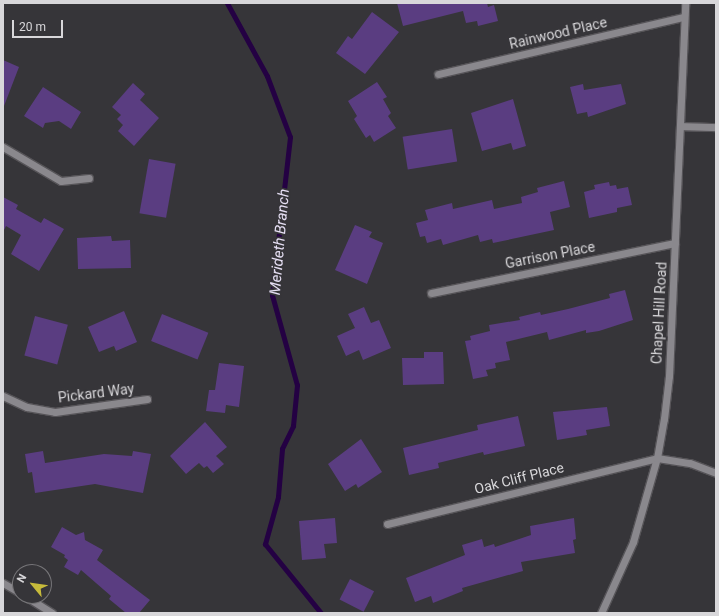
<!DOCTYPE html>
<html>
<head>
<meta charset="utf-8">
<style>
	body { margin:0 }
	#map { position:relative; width:719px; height:616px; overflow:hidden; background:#363539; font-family:Roboto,sans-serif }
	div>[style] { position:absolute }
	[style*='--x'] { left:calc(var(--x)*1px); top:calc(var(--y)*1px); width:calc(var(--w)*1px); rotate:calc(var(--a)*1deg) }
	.stream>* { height:5px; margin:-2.5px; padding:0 2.5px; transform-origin:2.5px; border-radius:2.5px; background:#240143 }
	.building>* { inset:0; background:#5a3d81; transform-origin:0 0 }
	.roads { filter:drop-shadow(1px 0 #565458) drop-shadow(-1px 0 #565458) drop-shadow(0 1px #565458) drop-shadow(0 -1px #565458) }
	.minor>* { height:7px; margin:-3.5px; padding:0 3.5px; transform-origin:3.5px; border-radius:3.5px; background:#8a888d }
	span { translate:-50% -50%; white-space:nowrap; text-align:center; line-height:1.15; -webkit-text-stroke:3.5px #363539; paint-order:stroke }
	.street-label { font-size:14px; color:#d8d7da }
	.water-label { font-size:15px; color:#e6dff4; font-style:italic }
	.frame { position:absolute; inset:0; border:4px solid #d8d7da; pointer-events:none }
	.north { position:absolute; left:12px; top:564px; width:40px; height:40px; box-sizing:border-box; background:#363539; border:1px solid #777679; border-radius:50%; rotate:299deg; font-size:11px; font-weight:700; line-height:16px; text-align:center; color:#d8d7da }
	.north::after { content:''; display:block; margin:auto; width:14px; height:18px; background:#c7bb3b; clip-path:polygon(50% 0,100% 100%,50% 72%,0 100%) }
	.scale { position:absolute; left:12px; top:20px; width:51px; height:18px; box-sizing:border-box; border:2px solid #d8d7da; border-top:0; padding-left:5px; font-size:12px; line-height:14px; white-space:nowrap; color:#d8d7da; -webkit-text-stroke:3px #363539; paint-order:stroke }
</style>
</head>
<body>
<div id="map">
	<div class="stream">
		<i style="--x:227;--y:3;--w:83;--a:61.3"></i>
		<i style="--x:267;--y:76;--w:65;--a:69.3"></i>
		<i style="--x:290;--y:137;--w:159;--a:96.5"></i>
		<i style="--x:272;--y:295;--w:93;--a:74.5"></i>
		<i style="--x:297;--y:385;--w:41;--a:95.6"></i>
		<i style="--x:293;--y:426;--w:25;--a:116"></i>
		<i style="--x:282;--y:449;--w:48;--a:94.8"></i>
		<i style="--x:278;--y:497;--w:49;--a:105.5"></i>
		<i style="--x:265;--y:544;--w:89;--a:50.9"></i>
	</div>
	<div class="building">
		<i style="clip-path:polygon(397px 3px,487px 3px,488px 7px,494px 5px,498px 21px,478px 26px,477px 21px,466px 23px,463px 11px,403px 26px)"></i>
		<i style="clip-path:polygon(372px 12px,399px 32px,365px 74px,336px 53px,348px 36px,352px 39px)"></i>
		<i style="clip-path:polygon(3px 60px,19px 67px,4px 106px,3px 106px)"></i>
		<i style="clip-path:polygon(377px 82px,387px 97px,383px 99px,391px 113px,388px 116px,396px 128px,374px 142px,370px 135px,366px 138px,354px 119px,357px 116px,348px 101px)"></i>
		<i style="clip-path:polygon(133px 83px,145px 94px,140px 100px,159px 118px,134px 146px,118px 131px,123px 125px,117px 119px,121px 115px,112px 107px)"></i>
		<i style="clip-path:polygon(583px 84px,584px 90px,621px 84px,626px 104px,588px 117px,587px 112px,577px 114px,570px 87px)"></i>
		<i style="clip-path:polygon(43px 87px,81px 112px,71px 129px,59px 121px,45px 123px,43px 128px,24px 116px)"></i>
		<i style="clip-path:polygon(513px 99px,526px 146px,513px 150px,511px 143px,482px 151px,471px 113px)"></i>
		<i style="left:452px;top:129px;width:33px;height:50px;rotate:81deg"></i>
		<i style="left:149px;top:159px;width:27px;height:55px;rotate:10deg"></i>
		<i style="clip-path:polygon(564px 181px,570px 207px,550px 212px,554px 230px,493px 243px,492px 239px,480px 242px,478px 235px,443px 245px,441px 239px,427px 243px,425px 236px,420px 237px,416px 223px,428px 220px,425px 210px,452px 203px,453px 209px,492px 200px,494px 209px,522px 203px,521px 197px,538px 192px,537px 188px)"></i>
		<i style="clip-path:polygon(609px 182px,610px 186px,616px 185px,617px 189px,628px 187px,632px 205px,617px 208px,617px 212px,589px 218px,584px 192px,595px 189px,594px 185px)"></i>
		<i style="clip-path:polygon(3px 197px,18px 205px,16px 209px,41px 223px,44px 218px,64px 229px,39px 271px,11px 254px,21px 235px,6px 226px,3px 232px)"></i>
		<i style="clip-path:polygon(355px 225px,372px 232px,369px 237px,383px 243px,367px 284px,335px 270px)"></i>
		<i style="clip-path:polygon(111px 236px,112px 241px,130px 240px,131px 268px,78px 269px,77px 238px)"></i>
		<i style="clip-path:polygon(625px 290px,633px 320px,599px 331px,586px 333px,586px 330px,549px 340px,547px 332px,506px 342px,510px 360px,495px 363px,496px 368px,486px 370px,488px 376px,473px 379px,465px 341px,471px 340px,470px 336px,490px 331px,489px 325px,520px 320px,519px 317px,540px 312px,541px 315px,568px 309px,610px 298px,609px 294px)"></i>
		<i style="clip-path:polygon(364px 307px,371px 323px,379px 320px,391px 348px,363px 360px,359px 350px,346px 356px,337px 336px,355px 328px,348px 314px)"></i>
		<i style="clip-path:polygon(124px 311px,137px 342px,116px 351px,114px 346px,99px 352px,88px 327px)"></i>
		<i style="left:162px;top:314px;width:50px;height:29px;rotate:22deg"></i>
		<i style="left:35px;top:316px;width:34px;height:41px;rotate:15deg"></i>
		<i style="clip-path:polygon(424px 352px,443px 352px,444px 384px,403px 385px,402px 358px,424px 358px)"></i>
		<i style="clip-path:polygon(219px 363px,244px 366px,239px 407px,226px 405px,225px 413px,206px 411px,209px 390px,215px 390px)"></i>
		<i style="clip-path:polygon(607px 407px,610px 426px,586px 430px,587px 435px,557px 440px,553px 412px)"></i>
		<i style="clip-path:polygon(518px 416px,525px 446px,484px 455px,483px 452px,438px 463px,439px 468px,409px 475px,403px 448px,478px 430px,477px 425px)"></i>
		<i style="clip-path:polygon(205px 422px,227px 447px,216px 456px,224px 464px,213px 473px,207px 466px,204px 468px,199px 463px,186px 474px,170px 456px)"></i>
		<i style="clip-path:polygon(361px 439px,382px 472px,358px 488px,356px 484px,345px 491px,328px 464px)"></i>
		<i style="clip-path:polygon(43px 451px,45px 463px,104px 454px,132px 456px,133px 451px,151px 454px,143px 493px,95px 484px,35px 493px,32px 472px,28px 473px,25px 454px)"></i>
		<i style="clip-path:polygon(335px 518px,337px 543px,324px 544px,326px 558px,302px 560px,299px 521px)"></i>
		<i style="clip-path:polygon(574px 518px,576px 539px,573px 540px,575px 553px,521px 562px,523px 571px,462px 588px,463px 591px,433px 603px,431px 596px,415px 602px,406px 578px,465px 555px,462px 545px,482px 539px,484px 547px,494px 544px,495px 547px,531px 535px,530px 526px)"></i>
		<i style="clip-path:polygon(62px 527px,76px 535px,84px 532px,85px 540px,103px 550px,97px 560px,150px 600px,139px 613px,126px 613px,109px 599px,111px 596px,81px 570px,78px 575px,64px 567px,68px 560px,64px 557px,65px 555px,51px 547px)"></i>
		<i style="left:350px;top:579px;width:27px;height:23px;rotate:27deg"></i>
	</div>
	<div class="roads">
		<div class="minor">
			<i style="--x:438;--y:74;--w:252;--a:-13.1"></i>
			<i style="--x:681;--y:126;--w:35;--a:2"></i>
			<i style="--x:3;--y:147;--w:67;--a:30.4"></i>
			<i style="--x:61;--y:181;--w:28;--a:-6"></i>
			<i style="--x:431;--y:293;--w:249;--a:-11.6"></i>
			<i style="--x:3;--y:396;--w:26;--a:25"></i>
			<i style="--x:27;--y:407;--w:28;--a:10"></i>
			<i style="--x:55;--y:412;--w:93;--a:-8"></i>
			<i style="--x:387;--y:524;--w:278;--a:-13.7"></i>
			<i style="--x:657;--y:458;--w:33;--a:9"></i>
			<i style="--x:690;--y:463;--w:28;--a:21"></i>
			<i style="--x:3;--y:583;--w:20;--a:30"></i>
			<i style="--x:25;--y:596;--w:32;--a:32"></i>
			<i style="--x:601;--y:613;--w:78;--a:-65.7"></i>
			<i style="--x:633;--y:542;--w:87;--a:-74.1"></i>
			<i style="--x:657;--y:458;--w:40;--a:-80"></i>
			<i style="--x:664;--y:419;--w:43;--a:-83.4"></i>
			<i style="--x:669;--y:376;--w:373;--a:-87.5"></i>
		</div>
	</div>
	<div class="street-label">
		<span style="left:558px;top:33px;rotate:-13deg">Rainwood Place</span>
		<span style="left:550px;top:255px;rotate:-11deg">Garrison Place</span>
		<span style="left:659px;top:313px;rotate:-87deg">Chapel Hill Road</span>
		<span style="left:96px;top:393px;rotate:-7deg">Pickard Way</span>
		<span style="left:519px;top:478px;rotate:-14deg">Oak Cliff Place</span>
	</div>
	<div class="water-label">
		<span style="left:280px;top:242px;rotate:-85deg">Merideth Branch</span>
	</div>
	<div class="frame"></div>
	<div class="north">N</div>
	<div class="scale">20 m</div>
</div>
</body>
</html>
